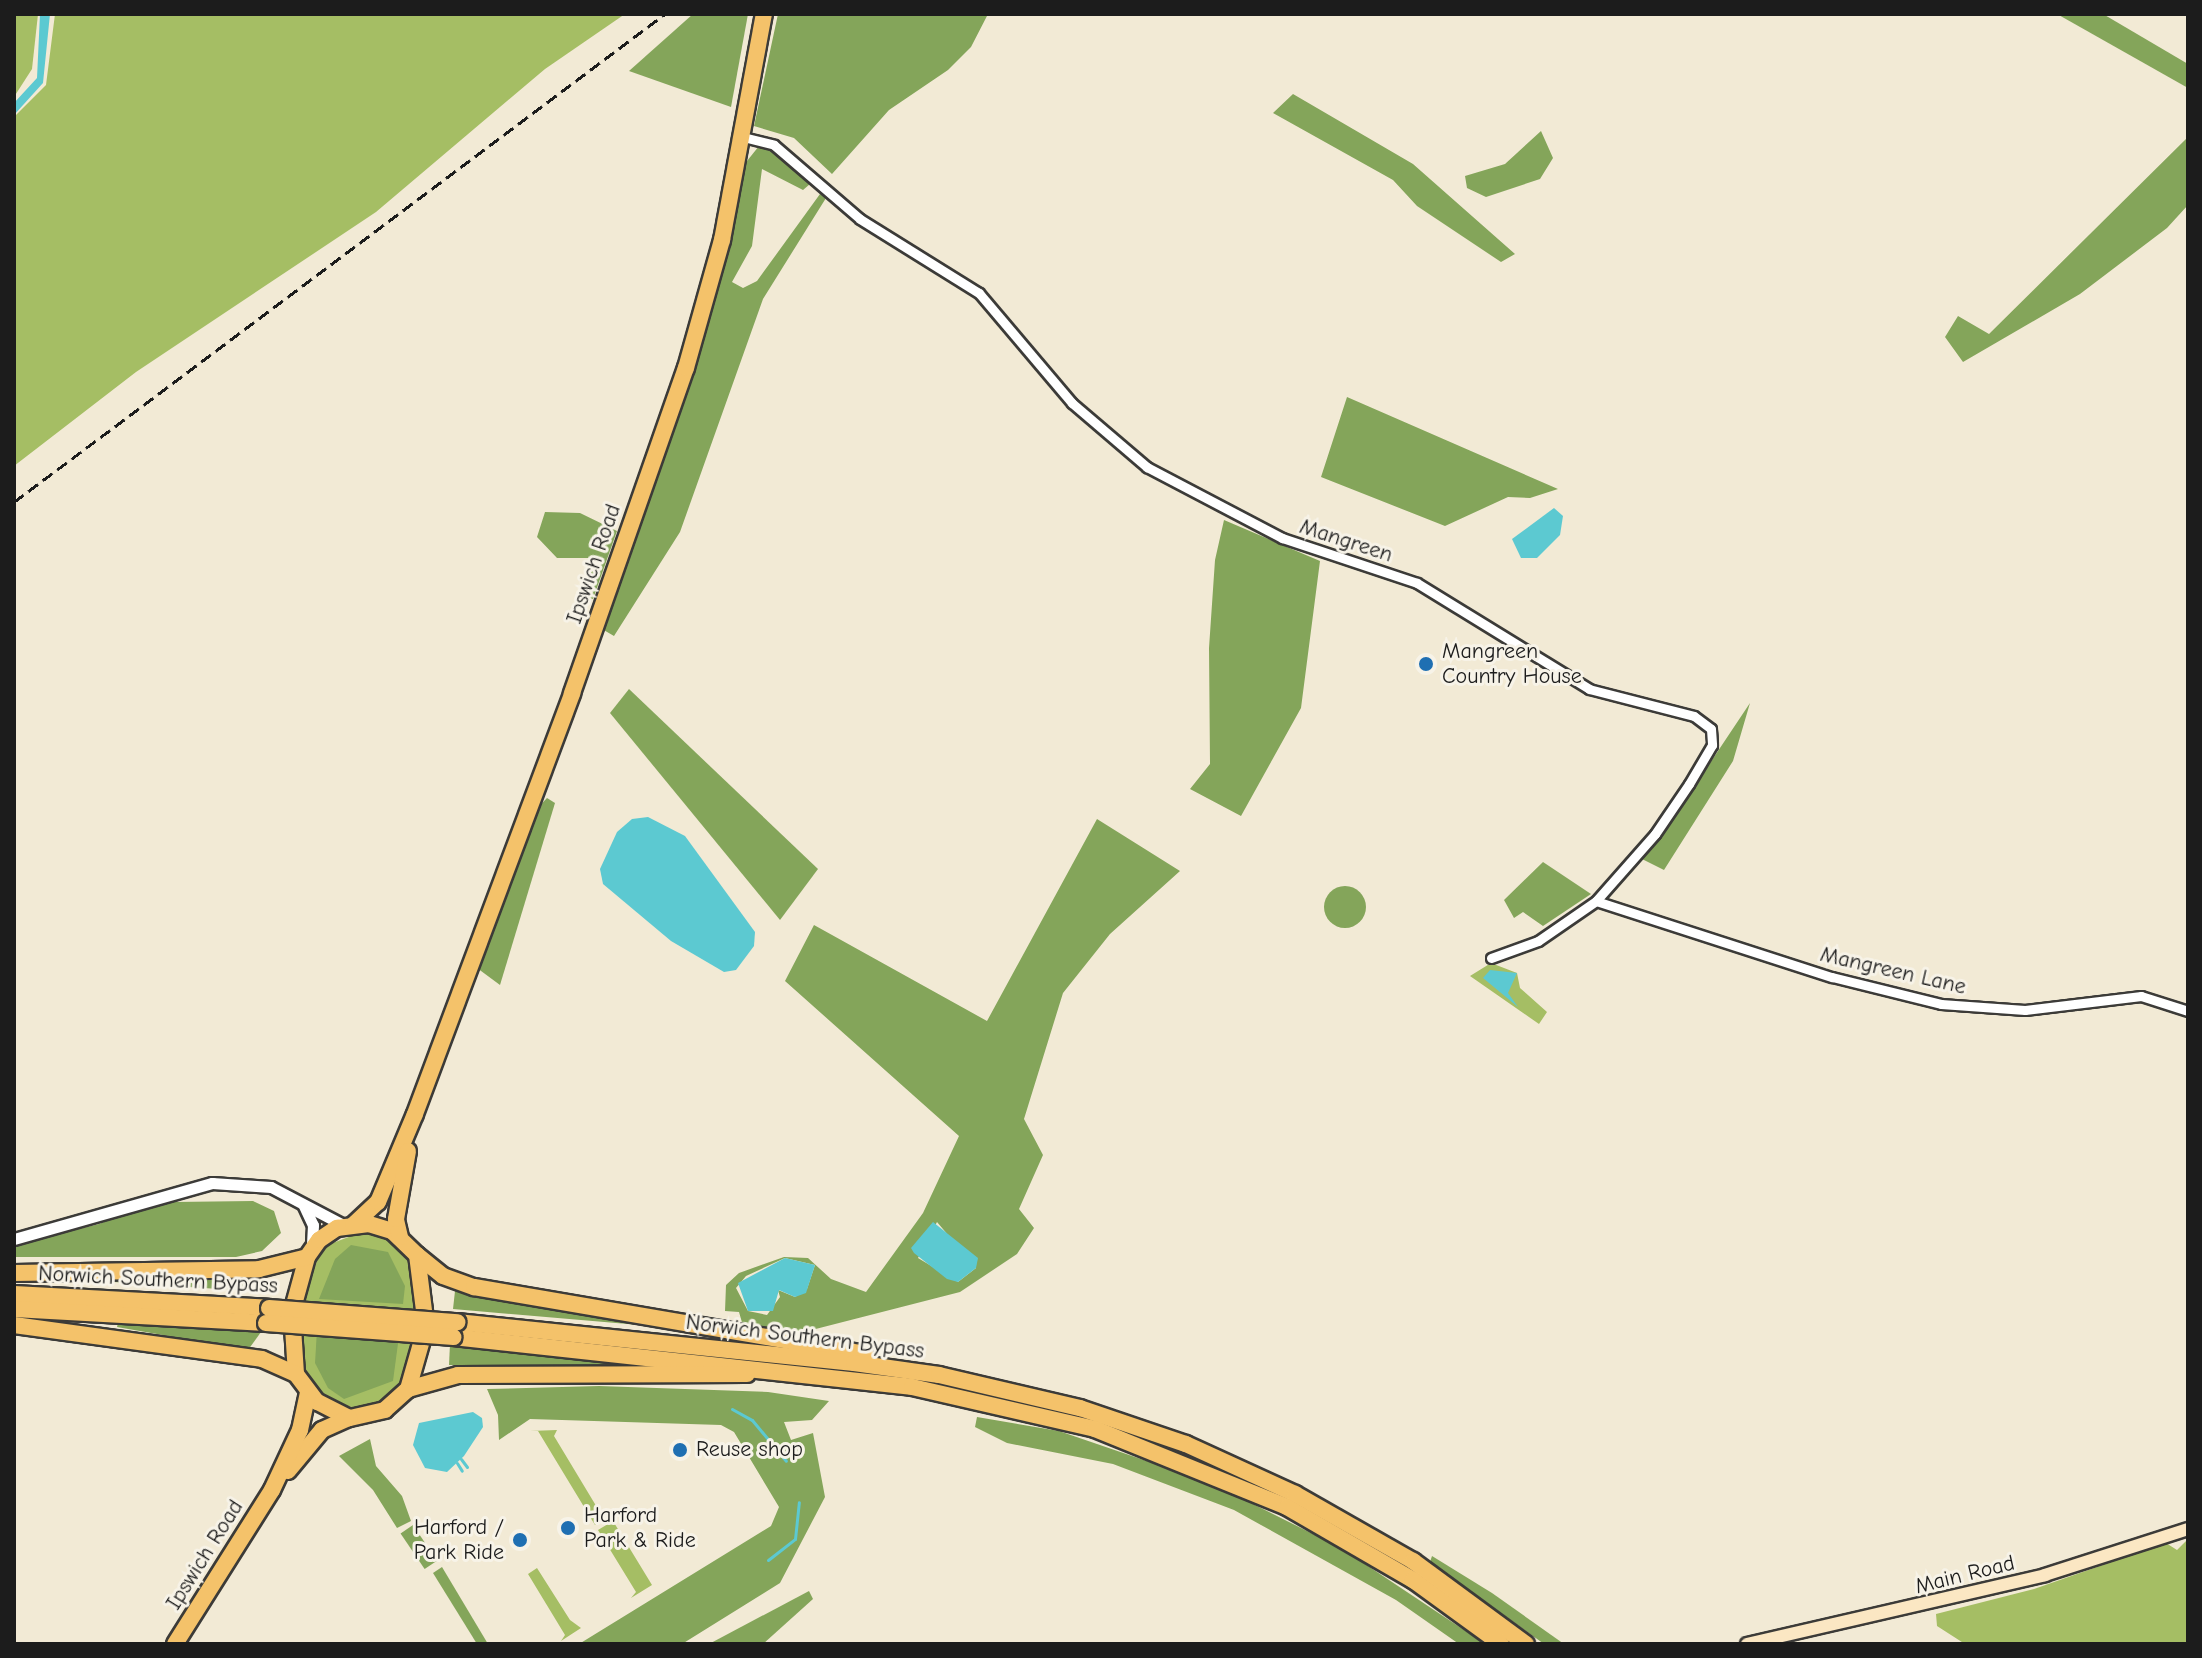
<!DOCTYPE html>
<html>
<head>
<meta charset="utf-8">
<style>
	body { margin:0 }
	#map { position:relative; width:2202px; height:1658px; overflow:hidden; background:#f2ead5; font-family:"Comic Neue",sans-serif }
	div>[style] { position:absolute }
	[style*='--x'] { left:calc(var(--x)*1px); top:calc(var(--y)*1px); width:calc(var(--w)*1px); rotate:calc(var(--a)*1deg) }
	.green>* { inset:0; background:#a5be64 }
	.forest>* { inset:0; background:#84a55a; transform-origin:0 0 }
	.round { border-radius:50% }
	.water>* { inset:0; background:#5cc9d1 }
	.stream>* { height:3px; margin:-1.5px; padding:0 1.5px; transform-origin:1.5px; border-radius:1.5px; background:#5cc9d1 }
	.roads { filter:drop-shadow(2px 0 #3c3b38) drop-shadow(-2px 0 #3c3b38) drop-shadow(0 2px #3c3b38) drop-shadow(0 -2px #3c3b38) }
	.minor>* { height:9px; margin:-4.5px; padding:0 4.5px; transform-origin:4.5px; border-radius:4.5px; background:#fff }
	.tertiary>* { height:11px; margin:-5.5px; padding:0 5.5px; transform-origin:5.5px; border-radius:5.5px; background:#fff }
	.secondary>* { height:12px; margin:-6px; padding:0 6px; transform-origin:6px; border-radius:6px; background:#fbe7c3 }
	.trunk>* { height:16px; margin:-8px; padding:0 8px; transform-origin:8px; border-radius:8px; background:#f4c26a }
	.rail>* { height:3px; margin-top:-1.5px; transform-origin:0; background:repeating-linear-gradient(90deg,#1c1c1c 0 12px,transparent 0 18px) }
	.bridges { filter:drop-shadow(2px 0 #3c3b38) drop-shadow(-2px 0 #3c3b38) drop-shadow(0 2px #3c3b38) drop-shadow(0 -2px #3c3b38) }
	.trunk-bridge>* { height:16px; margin:-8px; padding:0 8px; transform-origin:8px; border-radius:8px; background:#f4c26a }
	.dots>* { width:22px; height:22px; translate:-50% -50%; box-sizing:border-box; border:4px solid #f7f3e8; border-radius:50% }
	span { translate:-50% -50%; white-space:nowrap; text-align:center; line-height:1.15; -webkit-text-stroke:6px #f7f3e8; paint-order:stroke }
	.street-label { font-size:22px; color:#1c1c1c }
	.poi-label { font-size:22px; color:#1c1c1c }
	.left { translate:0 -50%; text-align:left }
	.right { translate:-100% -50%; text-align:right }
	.frame { position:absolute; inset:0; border:16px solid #1c1c1c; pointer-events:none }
</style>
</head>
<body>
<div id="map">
	<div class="green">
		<i style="clip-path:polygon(14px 14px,38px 14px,32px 69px,14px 97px)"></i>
		<i style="clip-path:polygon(55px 14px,625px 14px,545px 69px,376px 212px,136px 372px,14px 466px,14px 117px,46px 85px)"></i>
		<i style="clip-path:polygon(1491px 963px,1517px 973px,1520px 988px,1547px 1012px,1539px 1024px,1470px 976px)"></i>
		<i style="clip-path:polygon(362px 1232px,387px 1237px,408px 1254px,420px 1285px,410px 1375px,386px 1402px,361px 1409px,337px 1404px,320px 1392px,306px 1372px,302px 1340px,305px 1293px,319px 1255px,330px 1244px)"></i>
		<i style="clip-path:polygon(557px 1430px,554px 1436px,604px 1519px,595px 1525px,538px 1431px,530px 1431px)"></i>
		<i style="clip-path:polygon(613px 1521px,652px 1585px,631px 1598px,636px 1592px,598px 1530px)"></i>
		<i style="clip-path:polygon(2188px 1539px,2188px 1644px,1965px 1644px,1937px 1626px,1936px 1614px,2034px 1589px,2166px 1543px,2177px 1550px)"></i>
		<i style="clip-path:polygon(537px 1568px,570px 1620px,581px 1628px,561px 1641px,565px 1635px,528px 1574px)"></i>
	</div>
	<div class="forest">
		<i style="clip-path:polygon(693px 14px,748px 14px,731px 107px,629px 71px)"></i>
		<i style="clip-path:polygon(778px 14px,988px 14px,971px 47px,948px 70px,889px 110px,832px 174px,794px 138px,754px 126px)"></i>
		<i style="clip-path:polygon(2057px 14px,2103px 14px,2188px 64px,2188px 88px)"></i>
		<i style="clip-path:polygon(1293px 94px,1413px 164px,1515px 254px,1501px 262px,1417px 206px,1393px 180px,1273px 113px)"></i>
		<i style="clip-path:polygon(1541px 131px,1553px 158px,1540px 179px,1486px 197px,1467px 188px,1465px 176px,1505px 164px)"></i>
		<i style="clip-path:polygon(2188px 137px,2188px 205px,2167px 228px,2080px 294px,1963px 362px,1945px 337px,1958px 316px,1989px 334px)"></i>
		<i style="clip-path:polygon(759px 146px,778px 153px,810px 184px,803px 190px,762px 169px,752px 246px,732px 282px,743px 288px,757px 281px,820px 194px,826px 198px,763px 299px,680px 532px,614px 636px,602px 629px,699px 357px,743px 166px)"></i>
		<i style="clip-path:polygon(1347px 397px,1558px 489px,1530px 498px,1508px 497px,1445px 526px,1321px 477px)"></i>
		<i style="clip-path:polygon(545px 512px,580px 513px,617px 531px,593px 599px,585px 596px,595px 558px,557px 558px,537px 537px)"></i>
		<i style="clip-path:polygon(1224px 520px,1320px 561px,1301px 708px,1241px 816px,1190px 789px,1210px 764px,1209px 648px,1215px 560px)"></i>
		<i style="clip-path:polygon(629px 689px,818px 869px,780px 920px,610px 713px)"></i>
		<i style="clip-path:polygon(1750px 703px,1733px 761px,1664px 870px,1640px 858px,1660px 838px)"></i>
		<i style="clip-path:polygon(547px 798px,555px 803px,500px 985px,477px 968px,533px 813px)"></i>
		<i style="clip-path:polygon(evenodd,1097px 819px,1180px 871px,1110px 934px,1063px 993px,1024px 1119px,1043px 1155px,1019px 1209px,1034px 1228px,1017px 1254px,960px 1292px,800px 1333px,743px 1326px,739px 1312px,725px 1311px,726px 1285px,739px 1273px,784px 1257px,808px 1258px,831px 1279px,866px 1292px,923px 1213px,959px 1136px,785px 981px,814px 925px,987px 1021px,1097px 819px,937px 1222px,976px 1268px,958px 1282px,918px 1258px,937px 1222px,1097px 819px,785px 1258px,815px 1265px,807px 1289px,795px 1297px,778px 1290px,780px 1297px,767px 1315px,748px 1311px,736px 1288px,746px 1276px,785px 1258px)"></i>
		<i style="clip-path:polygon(1543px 862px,1591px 894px,1543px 926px,1523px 912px,1514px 918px,1504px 900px)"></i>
		<i class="round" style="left:1324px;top:886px;width:42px;height:42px"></i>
		<i style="clip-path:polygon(164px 1198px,174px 1202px,253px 1201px,274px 1211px,281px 1233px,262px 1251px,236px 1257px,14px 1257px,14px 1245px,99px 1224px)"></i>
		<i style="clip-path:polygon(351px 1245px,388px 1252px,405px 1286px,403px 1304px,319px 1299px,335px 1259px)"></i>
		<i style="clip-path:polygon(54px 1278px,181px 1277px,264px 1279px,262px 1292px)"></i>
		<i style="clip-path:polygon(455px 1291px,526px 1304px,651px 1326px,453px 1309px)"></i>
		<i style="clip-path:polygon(118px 1323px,261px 1332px,248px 1350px,117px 1327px)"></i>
		<i style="clip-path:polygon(317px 1330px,399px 1336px,393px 1381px,344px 1399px,328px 1388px,315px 1363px)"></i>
		<i style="clip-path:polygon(450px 1344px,656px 1365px,449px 1365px)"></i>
		<i style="clip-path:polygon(599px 1386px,768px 1392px,829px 1401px,812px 1420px,784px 1422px,791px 1440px,813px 1433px,825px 1497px,780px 1583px,682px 1644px,579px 1644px,771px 1526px,779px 1507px,734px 1432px,721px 1425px,530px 1419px,499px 1440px,498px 1415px,487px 1389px)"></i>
		<i style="clip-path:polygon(977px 1417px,1059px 1431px,1211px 1483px,1341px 1548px,1485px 1644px,1459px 1644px,1396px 1600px,1234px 1510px,1113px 1464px,1007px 1443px,975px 1427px)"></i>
		<i style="clip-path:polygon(370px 1439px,376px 1466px,402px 1496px,411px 1521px,397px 1528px,373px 1490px,339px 1456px)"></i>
		<i style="left:413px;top:1525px;width:43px;height:15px;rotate:56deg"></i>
		<i style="clip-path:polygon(1432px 1556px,1492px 1593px,1564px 1644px,1544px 1644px,1430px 1562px)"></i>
		<i style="clip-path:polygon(442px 1567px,488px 1644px,477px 1644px,433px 1573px)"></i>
		<i style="clip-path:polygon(809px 1591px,813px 1599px,763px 1644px,709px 1644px)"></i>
	</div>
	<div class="water">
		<i style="clip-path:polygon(40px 14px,50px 14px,43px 83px,14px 115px,14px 103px,37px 78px)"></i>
		<i style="clip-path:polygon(1554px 508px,1563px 516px,1560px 535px,1537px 558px,1521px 558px,1512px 539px)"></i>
		<i style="clip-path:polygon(648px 817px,685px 836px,755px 932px,754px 946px,736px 970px,724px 972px,671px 941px,603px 884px,600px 869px,617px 832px,632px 819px)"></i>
		<i style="clip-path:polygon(1490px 970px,1517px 973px,1508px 993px,1518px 1007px,1483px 978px)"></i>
		<i style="clip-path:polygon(933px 1222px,978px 1258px,976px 1268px,958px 1282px,947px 1279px,914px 1253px,911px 1248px)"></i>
		<i style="clip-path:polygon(785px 1258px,815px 1265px,806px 1293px,795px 1297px,779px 1290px,773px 1311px,748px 1311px,738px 1283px)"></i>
		<i style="clip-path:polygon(473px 1412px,482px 1418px,483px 1427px,464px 1456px,447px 1472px,425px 1468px,413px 1445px,419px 1423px)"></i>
	</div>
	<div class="stream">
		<i style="--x:732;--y:1409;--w:23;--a:29"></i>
		<i style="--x:752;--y:1420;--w:53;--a:50.3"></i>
		<i style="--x:461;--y:1459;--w:10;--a:53"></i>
		<i style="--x:457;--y:1463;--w:9;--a:58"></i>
		<i style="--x:768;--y:1560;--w:34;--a:-38"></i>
		<i style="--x:795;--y:1539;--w:37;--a:-84"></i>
	</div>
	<div class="roads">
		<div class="minor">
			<i style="--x:739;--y:136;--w:36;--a:14"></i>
			<i style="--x:774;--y:145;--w:113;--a:40.7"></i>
			<i style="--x:860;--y:219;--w:140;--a:31.9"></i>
			<i style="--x:979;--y:293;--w:144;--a:49.8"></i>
			<i style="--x:1072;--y:403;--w:99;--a:40.5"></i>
			<i style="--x:1147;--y:467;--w:153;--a:27.7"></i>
			<i style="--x:1282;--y:538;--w:142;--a:18.4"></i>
			<i style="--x:1417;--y:583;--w:202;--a:31.6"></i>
			<i style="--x:1589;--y:689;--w:108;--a:14.4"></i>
			<i style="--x:1694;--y:716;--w:21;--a:37"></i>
			<i style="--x:1711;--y:729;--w:16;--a:86"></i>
			<i style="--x:1712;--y:745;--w:45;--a:120.5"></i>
			<i style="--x:1689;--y:784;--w:60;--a:124.2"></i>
			<i style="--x:1655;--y:834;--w:89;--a:131.4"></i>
			<i style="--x:1596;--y:901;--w:70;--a:145.4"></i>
			<i style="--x:1538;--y:941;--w:50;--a:160.1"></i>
			<i style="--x:1596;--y:901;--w:248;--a:17.9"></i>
			<i style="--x:1832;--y:977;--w:112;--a:13.9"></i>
			<i style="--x:1941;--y:1004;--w:84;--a:4.1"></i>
			<i style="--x:2025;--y:1010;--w:117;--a:-6.9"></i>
			<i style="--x:2141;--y:996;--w:49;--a:17.7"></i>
		</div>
		<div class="tertiary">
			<i style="--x:304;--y:1206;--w:21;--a:65"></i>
			<i style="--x:313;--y:1225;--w:21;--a:93"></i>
			<i style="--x:14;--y:1239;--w:206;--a:-15.8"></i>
			<i style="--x:212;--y:1183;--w:59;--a:3.9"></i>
			<i style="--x:271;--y:1187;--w:84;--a:27.8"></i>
		</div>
		<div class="secondary">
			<i style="--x:1747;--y:1644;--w:306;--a:-13"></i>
			<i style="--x:2045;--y:1575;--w:150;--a:-17.8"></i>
		</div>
		<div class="trunk">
			<i style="--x:369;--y:1224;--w:24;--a:17"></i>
			<i style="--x:392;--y:1231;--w:35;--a:44"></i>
			<i style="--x:417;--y:1255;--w:72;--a:82.8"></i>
			<i style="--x:426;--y:1326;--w:66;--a:105.9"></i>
			<i style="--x:408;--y:1389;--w:31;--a:138"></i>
			<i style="--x:385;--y:1410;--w:37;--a:167"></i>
			<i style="--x:349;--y:1418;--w:36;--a:-153"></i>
			<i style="--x:317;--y:1402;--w:35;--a:-127"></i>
			<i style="--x:296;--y:1374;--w:62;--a:-93.7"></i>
			<i style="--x:292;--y:1312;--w:57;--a:-74.7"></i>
			<i style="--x:307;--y:1257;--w:21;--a:-55"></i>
			<i style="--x:319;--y:1240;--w:22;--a:-34"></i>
			<i style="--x:337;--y:1228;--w:32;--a:-7"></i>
			<i style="--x:353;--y:1225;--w:34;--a:-43"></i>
			<i style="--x:378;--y:1202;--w:95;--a:-67.2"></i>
			<i style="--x:415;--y:1114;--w:449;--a:-69.5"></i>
			<i style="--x:572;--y:693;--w:344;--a:-70.7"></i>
			<i style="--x:686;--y:368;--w:133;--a:-74.3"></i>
			<i style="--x:722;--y:240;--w:230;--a:-79.5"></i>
			<i style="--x:400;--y:1237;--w:18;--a:-103"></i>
			<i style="--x:396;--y:1219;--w:69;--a:-80"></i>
			<i style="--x:417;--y:1255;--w:33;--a:39"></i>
			<i style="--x:443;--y:1276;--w:33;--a:20"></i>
			<i style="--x:474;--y:1287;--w:397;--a:9.7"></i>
			<i style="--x:14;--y:1273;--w:245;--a:-0.9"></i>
			<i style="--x:259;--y:1269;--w:49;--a:-14"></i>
			<i style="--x:14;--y:1294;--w:255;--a:3.1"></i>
			<i style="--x:14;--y:1309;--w:252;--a:3.2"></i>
			<i style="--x:457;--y:1322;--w:399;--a:5.9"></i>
			<i style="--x:854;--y:1363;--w:86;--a:8"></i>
			<i style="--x:939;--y:1375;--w:145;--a:13.2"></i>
			<i style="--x:1080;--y:1408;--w:112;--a:18.8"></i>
			<i style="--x:1186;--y:1444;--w:120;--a:24.6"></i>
			<i style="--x:1295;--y:1494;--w:136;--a:29.6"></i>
			<i style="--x:1413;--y:1561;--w:140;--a:36.3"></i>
			<i style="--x:14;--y:1325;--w:250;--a:7.8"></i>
			<i style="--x:262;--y:1359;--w:37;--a:24"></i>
			<i style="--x:453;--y:1337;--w:462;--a:6.2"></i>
			<i style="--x:912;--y:1387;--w:188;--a:12.9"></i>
			<i style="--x:1095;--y:1429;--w:207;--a:22.1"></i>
			<i style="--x:1287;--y:1507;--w:146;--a:30.1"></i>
			<i style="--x:1413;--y:1580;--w:109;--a:36"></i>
			<i style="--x:408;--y:1389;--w:52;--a:-15.6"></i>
			<i style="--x:458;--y:1375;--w:289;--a:-0.2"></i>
			<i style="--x:288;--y:1471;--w:53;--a:-50.3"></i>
			<i style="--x:322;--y:1430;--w:30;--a:-24"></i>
			<i style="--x:175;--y:1644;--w:182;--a:-57.8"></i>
			<i style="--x:272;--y:1490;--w:66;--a:-65"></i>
			<i style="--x:300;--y:1430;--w:38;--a:-78"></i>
		</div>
	</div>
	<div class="rail">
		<i style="--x:14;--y:502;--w:814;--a:-36.86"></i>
	</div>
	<div class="bridges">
		<div class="trunk-bridge">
			<i style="--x:269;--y:1308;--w:189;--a:4.3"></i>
			<i style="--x:266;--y:1323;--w:188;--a:4.3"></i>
		</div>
	</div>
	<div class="dots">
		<i style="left:1426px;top:664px;background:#1f6fb2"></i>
		<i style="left:680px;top:1450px;background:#1f6fb2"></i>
		<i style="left:568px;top:1528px;background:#1f6fb2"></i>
		<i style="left:520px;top:1540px;background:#1f6fb2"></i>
	</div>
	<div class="street-label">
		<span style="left:1346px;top:541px;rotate:18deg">Mangreen</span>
		<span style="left:594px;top:564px;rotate:-71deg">Ipswich Road</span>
		<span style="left:1893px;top:971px;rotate:13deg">Mangreen Lane</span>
		<span style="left:158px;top:1280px;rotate:3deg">Norwich Southern Bypass</span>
		<span style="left:805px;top:1337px;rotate:7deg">Norwich Southern Bypass</span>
		<span style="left:205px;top:1555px;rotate:-58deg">Ipswich Road</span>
		<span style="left:1965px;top:1575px;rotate:-14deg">Main Road</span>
	</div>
	<div class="poi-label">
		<span class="left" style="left:1442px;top:664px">Mangreen<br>Country House</span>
		<span class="left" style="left:696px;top:1450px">Reuse shop</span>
		<span class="left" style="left:584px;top:1528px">Harford<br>Park &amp; Ride</span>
		<span class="right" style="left:504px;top:1540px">Harford /<br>Park Ride</span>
	</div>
	<div class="frame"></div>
</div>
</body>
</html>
